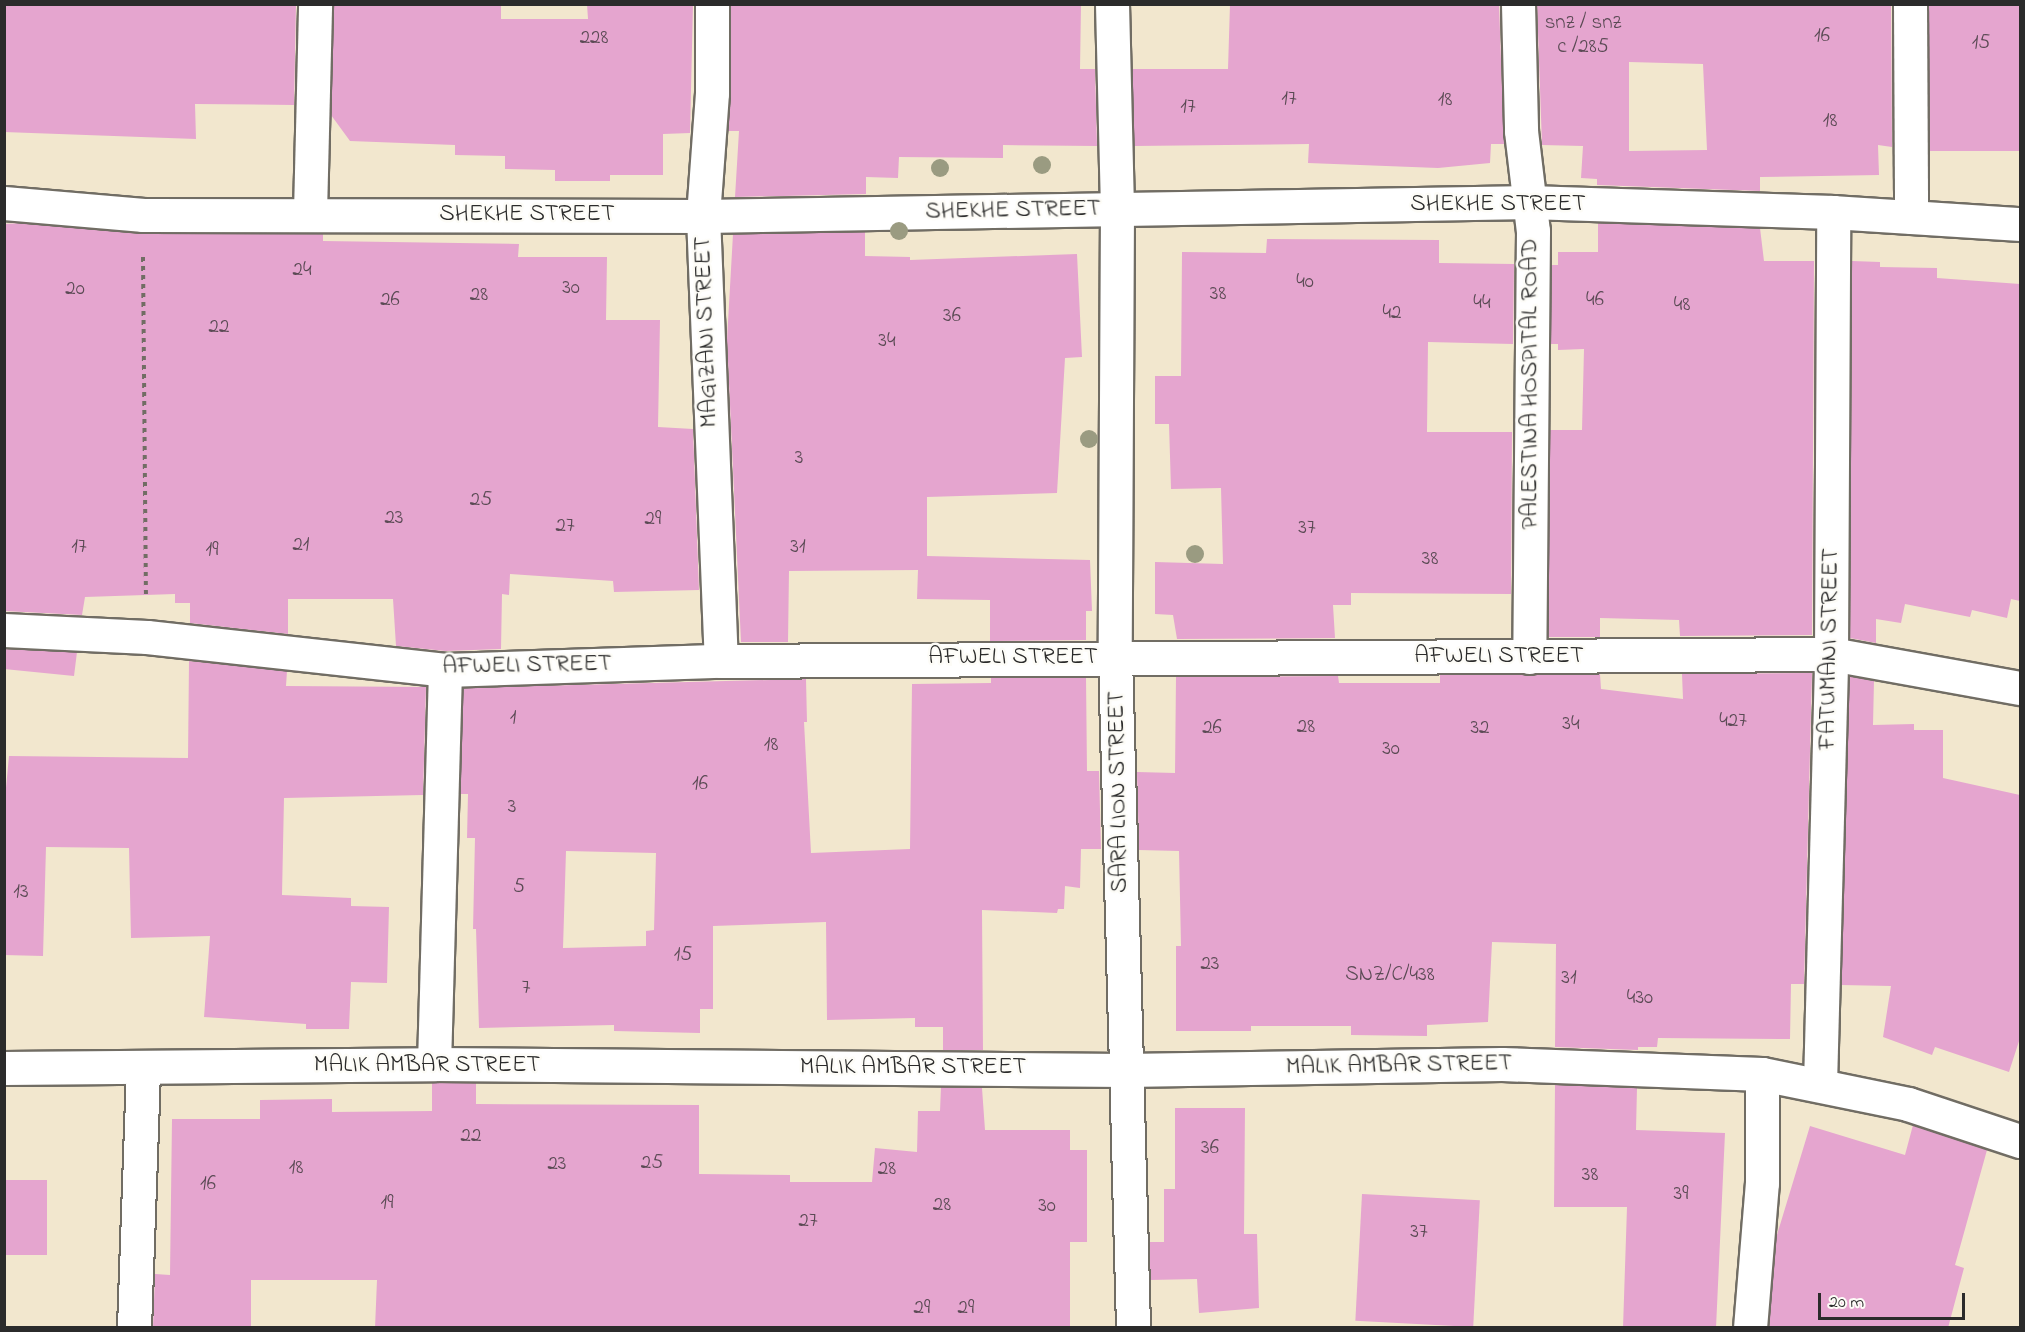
<!DOCTYPE html>
<html>
<head>
<meta charset="utf-8">
<style>
	body { margin:0 }
	#map { position:relative; width:2025px; height:1332px; overflow:hidden; background:#f2e7ce; font-family:"Indie Flower",sans-serif }
	div>[style] { position:absolute }
	[style*='--x'] { left:calc(var(--x)*1px); top:calc(var(--y)*1px); width:calc(var(--w)*1px); rotate:calc(var(--a)*1deg) }
	.building>* { inset:0; background:#e5a5cf; transform-origin:0 0 }
	.path>* { height:4px; margin-top:-2px; transform-origin:0; background:repeating-linear-gradient(90deg,#716d64 0 4.5px,transparent 0 9px) }
	.roads { filter:drop-shadow(2px 0 #716d64) drop-shadow(-2px 0 #716d64) drop-shadow(0 2px #716d64) drop-shadow(0 -2px #716d64) }
	.minor>* { height:33px; margin:-16.5px; padding:0 16.5px; transform-origin:16.5px; border-radius:16.5px; background:#fff }
	.trees>* { width:18px; height:18px; margin:-9px; border-radius:50%; background:#9a9b81 }
	span { translate:-50% -50%; white-space:nowrap; text-align:center; line-height:1.15; -webkit-text-stroke:5px #fdfcf7; paint-order:stroke }
	.number-label { font-size:21px; color:#5a4a54 }
	.number-label span { -webkit-text-stroke-width:0 }
	.street-label { font-size:24px; color:#2b2b2b }
	.frame { position:absolute; inset:0; border:6px solid #2b2b2b; pointer-events:none }
	.scale { position:absolute; left:1818px; top:1293px; width:147px; height:27px; box-sizing:border-box; border:3px solid #2b2b2b; border-top:0; padding-left:8px; font-size:18px; line-height:21px; white-space:nowrap; color:#2b2b2b; -webkit-text-stroke:4px #fdfcf7; paint-order:stroke }
</style>
</head>
<body>
<div id="map">
	<div class="building">
		<i style="clip-path:polygon(4px 4px,296px 4px,294px 105px,195px 104px,196px 139px,4px 132px)"></i>
		<i style="clip-path:polygon(334px 4px,501px 4px,501px 19px,588px 19px,587px 4px,693px 4px,690px 133px,663px 134px,663px 175px,610px 175px,610px 181px,555px 181px,555px 170px,505px 169px,505px 156px,455px 155px,455px 145px,350px 141px,331px 115px)"></i>
		<i style="clip-path:polygon(731px 4px,1081px 4px,1080px 69px,1095px 69px,1097px 146px,1003px 145px,1003px 158px,899px 157px,898px 178px,866px 177px,866px 194px,735px 197px,739px 131px,728px 131px)"></i>
		<i style="clip-path:polygon(1230px 4px,1499px 4px,1504px 144px,1491px 144px,1490px 163px,1438px 168px,1308px 163px,1309px 144px,1134px 146px,1132px 69px,1228px 69px)"></i>
		<i style="clip-path:polygon(evenodd,1537px 4px,1891px 4px,1892px 147px,1878px 145px,1879px 175px,1760px 177px,1760px 191px,1597px 185px,1597px 179px,1581px 178px,1583px 146px,1542px 145px,1537px 4px,1629px 62px,1703px 64px,1707px 150px,1629px 151px,1629px 62px)"></i>
		<i style="left:1929px;top:4px;width:91px;height:147px"></i>
		<i style="clip-path:polygon(23px 223px,143px 234px,323px 234px,323px 241px,519px 244px,518px 257px,607px 257px,606px 320px,660px 320px,658px 427px,693px 429px,699px 590px,614px 592px,613px 581px,510px 574px,509px 595px,502px 594px,501px 649px,446px 651px,396px 646px,393px 599px,288px 599px,288px 634px,190px 623px,190px 603px,175px 603px,175px 594px,85px 597px,82px 615px,4px 611px,4px 224px)"></i>
		<i style="clip-path:polygon(1598px 223px,1760px 228px,1764px 261px,1814px 261px,1812px 635px,1680px 636px,1679px 620px,1600px 618px,1600px 637px,1548px 637px,1550px 430px,1582px 430px,1584px 349px,1558px 350px,1558px 344px,1551px 344px,1551px 265px,1558px 265px,1558px 252px,1598px 252px)"></i>
		<i style="clip-path:polygon(865px 232px,865px 256px,910px 257px,910px 260px,1077px 254px,1082px 357px,1065px 358px,1057px 493px,927px 497px,927px 556px,1090px 560px,1092px 611px,1086px 611px,1086px 640px,990px 641px,990px 600px,917px 599px,918px 570px,789px 571px,788px 642px,741px 642px,727px 340px,733px 234px)"></i>
		<i style="clip-path:polygon(1267px 239px,1439px 240px,1439px 263px,1514px 264px,1513px 344px,1428px 342px,1427px 432px,1512px 432px,1511px 594px,1351px 593px,1351px 605px,1333px 605px,1335px 638px,1177px 639px,1173px 615px,1155px 614px,1155px 562px,1223px 564px,1221px 488px,1171px 489px,1169px 424px,1155px 424px,1155px 376px,1181px 376px,1182px 252px,1266px 253px)"></i>
		<i style="clip-path:polygon(1852px 261px,1880px 262px,1880px 267px,1937px 268px,1937px 278px,2020px 284px,2020px 601px,2011px 599px,2007px 618px,1972px 610px,1970px 617px,1905px 604px,1901px 623px,1876px 619px,1876px 643px,1850px 638px)"></i>
		<i style="clip-path:polygon(4px 649px,77px 652px,74px 676px,4px 669px)"></i>
		<i style="clip-path:polygon(189px 661px,287px 671px,286px 686px,426px 687px,423px 795px,284px 798px,282px 895px,351px 898px,351px 906px,389px 907px,387px 983px,351px 982px,349px 1029px,306px 1029px,306px 1024px,204px 1017px,210px 936px,131px 938px,129px 848px,46px 847px,43px 956px,4px 955px,4px 809px,9px 756px,188px 758px)"></i>
		<i style="clip-path:polygon(1812px 673px,1804px 984px,1791px 984px,1790px 1039px,1658px 1038px,1657px 1047px,1638px 1047px,1638px 1050px,1555px 1047px,1556px 944px,1492px 942px,1488px 1022px,1427px 1025px,1427px 1036px,1351px 1035px,1351px 1026px,1251px 1026px,1251px 1031px,1176px 1031px,1176px 946px,1181px 946px,1179px 851px,1139px 850px,1137px 772px,1175px 773px,1176px 677px,1338px 676px,1339px 683px,1440px 683px,1440px 675px,1600px 674px,1601px 689px,1683px 699px,1682px 674px)"></i>
		<i style="clip-path:polygon(1849px 676px,1874px 681px,1873px 725px,1914px 724px,1914px 730px,1943px 730px,1943px 778px,2020px 795px,2020px 1038px,2009px 1072px,1935px 1047px,1932px 1055px,1883px 1037px,1891px 986px,1841px 985px)"></i>
		<i style="clip-path:polygon(evenodd,1086px 677px,1087px 771px,1099px 771px,1101px 849px,1081px 849px,1080px 888px,1065px 886px,1064px 909px,1058px 909px,1057px 913px,982px 910px,983px 1050px,943px 1050px,943px 1027px,915px 1027px,915px 1018px,827px 1020px,826px 922px,713px 926px,713px 1009px,700px 1009px,700px 1033px,614px 1031px,614px 1025px,479px 1028px,476px 929px,473px 929px,475px 838px,467px 838px,468px 794px,460px 794px,463px 688px,806px 679px,807px 722px,804px 722px,811px 853px,910px 849px,912px 684px,991px 683px,991px 678px,1086px 677px,566px 851px,656px 853px,654px 930px,646px 931px,646px 946px,563px 948px,566px 851px)"></i>
		<i style="clip-path:polygon(432px 1083px,476px 1083px,476px 1104px,699px 1105px,699px 1174px,790px 1175px,790px 1182px,872px 1182px,875px 1148px,917px 1152px,918px 1111px,940px 1111px,941px 1087px,982px 1088px,985px 1130px,1070px 1130px,1070px 1150px,1087px 1150px,1087px 1242px,1070px 1242px,1070px 1328px,375px 1328px,377px 1280px,251px 1280px,251px 1328px,153px 1328px,155px 1274px,170px 1275px,172px 1119px,260px 1119px,260px 1100px,332px 1099px,332px 1112px,432px 1111px)"></i>
		<i style="clip-path:polygon(1555px 1085px,1637px 1088px,1636px 1130px,1725px 1133px,1716px 1328px,1623px 1328px,1627px 1207px,1554px 1207px)"></i>
		<i style="clip-path:polygon(1175px 1108px,1245px 1108px,1244px 1234px,1257px 1234px,1259px 1308px,1199px 1313px,1197px 1279px,1150px 1280px,1149px 1242px,1164px 1242px,1164px 1189px,1175px 1189px)"></i>
		<i style="clip-path:polygon(1913px 1125px,1987px 1150px,1955px 1265px,1964px 1268px,1948px 1328px,1769px 1328px,1776px 1238px,1810px 1126px,1905px 1155px)"></i>
		<i style="left:4px;top:1180px;width:43px;height:75px"></i>
		<i style="left:1362px;top:1194px;width:118px;height:127px;rotate:3deg"></i>
	</div>
	<div class="path">
		<i style="--x:143;--y:257;--w:338;--a:89.5"></i>
	</div>
	<div class="roads">
		<div class="minor">
			<i style="--x:712;--y:4;--w:89;--a:90"></i>
			<i style="--x:712;--y:93;--w:123;--a:94.2"></i>
			<i style="--x:703;--y:216;--w:445;--a:87.7"></i>
			<i style="--x:1112;--y:4;--w:206;--a:88.6"></i>
			<i style="--x:1117;--y:210;--w:447;--a:90.3"></i>
			<i style="--x:1115;--y:657;--w:671;--a:88.46"></i>
			<i style="--x:1518;--y:4;--w:127;--a:88.6"></i>
			<i style="--x:1521;--y:131;--w:101;--a:83.2"></i>
			<i style="--x:1533;--y:231;--w:426;--a:90.5"></i>
			<i style="--x:1910;--y:4;--w:213;--a:89.7"></i>
			<i style="--x:4;--y:203;--w:140;--a:4.9"></i>
			<i style="--x:143;--y:215;--w:560;--a:0.1"></i>
			<i style="--x:703;--y:216;--w:826;--a:-0.97"></i>
			<i style="--x:1529;--y:202;--w:304;--a:1.9"></i>
			<i style="--x:1833;--y:212;--w:187;--a:3.7"></i>
			<i style="--x:310;--y:213;--w:209;--a:-88.6"></i>
			<i style="--x:4;--y:630;--w:143;--a:2.8"></i>
			<i style="--x:147;--y:637;--w:300;--a:6.3"></i>
			<i style="--x:445;--y:670;--w:276;--a:-1.9"></i>
			<i style="--x:721;--y:661;--w:1110;--a:-0.36"></i>
			<i style="--x:1831;--y:654;--w:192;--a:10.2"></i>
			<i style="--x:434;--y:1064;--w:394;--a:-88.4"></i>
			<i style="--x:4;--y:1068;--w:430;--a:-0.5"></i>
			<i style="--x:434;--y:1064;--w:691;--a:0.5"></i>
			<i style="--x:1125;--y:1070;--w:377;--a:-0.9"></i>
			<i style="--x:1502;--y:1064;--w:260;--a:2.2"></i>
			<i style="--x:1762;--y:1074;--w:149;--a:11.6"></i>
			<i style="--x:1908;--y:1104;--w:118;--a:18.3"></i>
			<i style="--x:1820;--y:1085;--w:431;--a:-88.5"></i>
			<i style="--x:1831;--y:654;--w:442;--a:-89.7"></i>
			<i style="--x:134;--y:1328;--w:259;--a:-88"></i>
			<i style="--x:1750;--y:1328;--w:145;--a:-85.3"></i>
			<i style="--x:1762;--y:1183;--w:109;--a:-90"></i>
		</div>
	</div>
	<div class="trees">
		<i style="left:1042px;top:165px"></i>
		<i style="left:940px;top:168px"></i>
		<i style="left:899px;top:231px"></i>
		<i style="left:1089px;top:439px"></i>
		<i style="left:1195px;top:554px"></i>
	</div>
	<div class="number-label">
		<span style="left:1583px;top:35px">snz / snz<br>c /285</span>
		<span style="left:1822px;top:36px">16</span>
		<span style="left:594px;top:38px">228</span>
		<span style="left:1981px;top:43px">15</span>
		<span style="left:1289px;top:99px">17</span>
		<span style="left:1445px;top:100px">18</span>
		<span style="left:1188px;top:107px">17</span>
		<span style="left:1830px;top:121px">18</span>
		<span style="left:302px;top:270px">24</span>
		<span style="left:1305px;top:282px">40</span>
		<span style="left:571px;top:288px">30</span>
		<span style="left:75px;top:289px">20</span>
		<span style="left:1218px;top:294px">38</span>
		<span style="left:479px;top:295px">28</span>
		<span style="left:390px;top:300px">26</span>
		<span style="left:1595px;top:300px">46</span>
		<span style="left:1482px;top:303px">44</span>
		<span style="left:1682px;top:305px">48</span>
		<span style="left:1392px;top:313px">42</span>
		<span style="left:952px;top:316px">36</span>
		<span style="left:219px;top:327px">22</span>
		<span style="left:887px;top:341px">34</span>
		<span style="left:799px;top:458px">3</span>
		<span style="left:481px;top:500px">25</span>
		<span style="left:394px;top:518px">23</span>
		<span style="left:653px;top:519px">29</span>
		<span style="left:565px;top:526px">27</span>
		<span style="left:1307px;top:528px">37</span>
		<span style="left:301px;top:545px">21</span>
		<span style="left:79px;top:547px">17</span>
		<span style="left:798px;top:547px">31</span>
		<span style="left:212px;top:550px">19</span>
		<span style="left:1430px;top:559px">38</span>
		<span style="left:513px;top:718px">1</span>
		<span style="left:1733px;top:721px">427</span>
		<span style="left:1571px;top:724px">34</span>
		<span style="left:1306px;top:727px">28</span>
		<span style="left:1212px;top:728px">26</span>
		<span style="left:1480px;top:728px">32</span>
		<span style="left:771px;top:745px">18</span>
		<span style="left:1391px;top:749px">30</span>
		<span style="left:700px;top:784px">16</span>
		<span style="left:512px;top:807px">3</span>
		<span style="left:519px;top:887px">5</span>
		<span style="left:21px;top:892px">13</span>
		<span style="left:683px;top:955px">15</span>
		<span style="left:1210px;top:964px">23</span>
		<span style="left:1390px;top:975px">SNZ/C/438</span>
		<span style="left:1569px;top:978px">31</span>
		<span style="left:526px;top:988px">7</span>
		<span style="left:1640px;top:998px">430</span>
		<span style="left:471px;top:1136px">22</span>
		<span style="left:1210px;top:1148px">36</span>
		<span style="left:652px;top:1163px">25</span>
		<span style="left:557px;top:1164px">23</span>
		<span style="left:296px;top:1168px">18</span>
		<span style="left:887px;top:1169px">28</span>
		<span style="left:1590px;top:1175px">38</span>
		<span style="left:208px;top:1184px">16</span>
		<span style="left:1681px;top:1194px">39</span>
		<span style="left:387px;top:1203px">19</span>
		<span style="left:942px;top:1205px">28</span>
		<span style="left:1047px;top:1206px">30</span>
		<span style="left:808px;top:1221px">27</span>
		<span style="left:1419px;top:1232px">37</span>
		<span style="left:922px;top:1308px">29</span>
		<span style="left:966px;top:1308px">29</span>
	</div>
	<div class="street-label">
		<span style="left:1498px;top:205px">SHEKHE STREET</span>
		<span style="left:1013px;top:211px;rotate:-1deg">SHEKHE STREET</span>
		<span style="left:527px;top:215px">SHEKHE STREET</span>
		<span style="left:707px;top:332px;rotate:-92deg">MAGIZANI STREET</span>
		<span style="left:1531px;top:384px;rotate:-90deg">PALESTINA HOSPITAL ROAD</span>
		<span style="left:1830px;top:649px;rotate:-89deg">FATUMANI STREET</span>
		<span style="left:1499px;top:657px">AFWELI STREET</span>
		<span style="left:1013px;top:658px">AFWELI STREET</span>
		<span style="left:527px;top:666px;rotate:-1deg">AFWELI STREET</span>
		<span style="left:1119px;top:792px;rotate:-91deg">SARA LION STREET</span>
		<span style="left:427px;top:1066px">MALIK AMBAR STREET</span>
		<span style="left:1399px;top:1066px;rotate:-1deg">MALIK AMBAR STREET</span>
		<span style="left:913px;top:1068px">MALIK AMBAR STREET</span>
	</div>
	<div class="frame"></div>
	<div class="scale">20 m</div>
</div>
</body>
</html>
